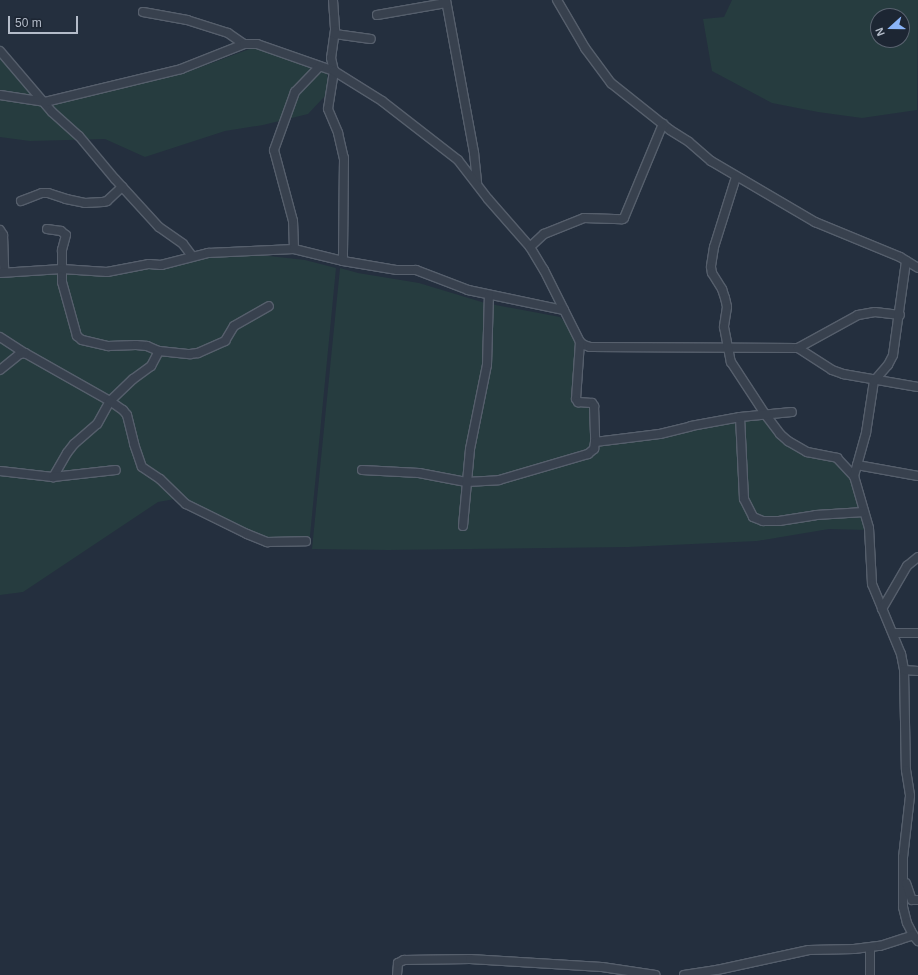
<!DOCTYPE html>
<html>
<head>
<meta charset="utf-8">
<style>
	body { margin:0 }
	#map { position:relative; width:918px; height:975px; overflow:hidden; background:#242f3e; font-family:Helvetica,sans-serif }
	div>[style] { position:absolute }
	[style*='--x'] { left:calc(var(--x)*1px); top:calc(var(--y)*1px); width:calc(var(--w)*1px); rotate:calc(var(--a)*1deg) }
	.green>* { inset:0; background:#263c3f }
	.roads { filter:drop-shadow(1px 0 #565f6c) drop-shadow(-1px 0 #565f6c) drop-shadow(0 1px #565f6c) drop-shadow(0 -1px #565f6c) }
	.minor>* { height:8px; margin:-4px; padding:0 4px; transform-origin:4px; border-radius:4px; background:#38414e }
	span { translate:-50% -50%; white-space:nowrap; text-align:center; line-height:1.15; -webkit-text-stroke:3px #1d2633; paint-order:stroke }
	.north { position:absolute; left:870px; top:8px; width:40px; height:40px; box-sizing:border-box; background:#1d2633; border:1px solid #59626f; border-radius:50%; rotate:249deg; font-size:11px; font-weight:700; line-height:16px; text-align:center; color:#b4bcc9 }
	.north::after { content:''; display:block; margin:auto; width:14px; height:18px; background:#8ab4f8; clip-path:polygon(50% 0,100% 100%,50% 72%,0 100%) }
	.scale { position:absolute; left:8px; top:16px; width:70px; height:18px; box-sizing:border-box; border:2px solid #b4bcc9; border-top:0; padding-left:5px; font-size:12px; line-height:14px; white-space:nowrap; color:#b4bcc9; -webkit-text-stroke:3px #1d2633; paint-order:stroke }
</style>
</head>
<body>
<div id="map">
	<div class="green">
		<i style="clip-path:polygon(evenodd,732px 0,918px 0,917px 110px,862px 118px,818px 112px,772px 103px,712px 71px,703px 19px,724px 17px,732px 0,878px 16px,902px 16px,902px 40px,878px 40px,878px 16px)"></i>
		<i style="clip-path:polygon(255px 47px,314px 67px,327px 74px,328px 83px,325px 96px,308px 114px,263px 125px,225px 131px,145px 157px,105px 139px,30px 141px,0 137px,0 55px,34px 94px,39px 106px,182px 74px)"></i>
		<i style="clip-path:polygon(219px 255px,269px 256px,305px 260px,336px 268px,309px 546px,279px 543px,249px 533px,194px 504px,175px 499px,158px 502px,23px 592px,0 595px,0 276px,119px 271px,158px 267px)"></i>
		<i style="clip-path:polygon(340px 268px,358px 273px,419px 283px,485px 303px,560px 317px,570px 328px,578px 345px,575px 398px,592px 407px,593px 443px,765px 415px,788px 441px,837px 458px,853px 476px,853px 487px,867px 530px,829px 529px,757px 541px,628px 547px,388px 550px,312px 549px)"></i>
	</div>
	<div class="roads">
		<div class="minor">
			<i style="--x:333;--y:0;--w:30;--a:86"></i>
			<i style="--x:335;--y:30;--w:28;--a:98"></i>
			<i style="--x:331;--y:58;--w:13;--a:77"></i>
			<i style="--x:334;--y:71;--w:38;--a:99"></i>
			<i style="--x:328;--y:109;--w:26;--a:67"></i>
			<i style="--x:338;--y:133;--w:26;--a:77"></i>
			<i style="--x:344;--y:158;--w:103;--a:90.6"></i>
			<i style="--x:446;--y:0;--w:156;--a:79.6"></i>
			<i style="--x:474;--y:153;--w:30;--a:84"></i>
			<i style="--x:557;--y:0;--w:56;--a:59.7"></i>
			<i style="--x:585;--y:48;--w:44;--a:53.4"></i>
			<i style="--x:611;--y:83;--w:75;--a:38.5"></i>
			<i style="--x:670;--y:130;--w:22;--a:32"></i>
			<i style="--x:689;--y:142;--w:29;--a:41"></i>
			<i style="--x:711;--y:161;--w:121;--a:30.4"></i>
			<i style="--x:815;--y:222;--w:92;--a:22.4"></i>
			<i style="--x:900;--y:257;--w:21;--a:31"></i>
			<i style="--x:143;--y:12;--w:45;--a:10.3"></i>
			<i style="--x:187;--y:20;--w:43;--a:17.6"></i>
			<i style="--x:228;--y:33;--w:19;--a:35"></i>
			<i style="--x:377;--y:15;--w:70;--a:-9.9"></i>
			<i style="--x:335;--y:34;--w:36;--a:8"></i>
			<i style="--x:0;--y:51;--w:80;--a:49.6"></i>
			<i style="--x:52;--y:112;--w:36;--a:42"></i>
			<i style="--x:79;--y:136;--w:56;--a:50.1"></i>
			<i style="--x:115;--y:179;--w:65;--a:47.5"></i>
			<i style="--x:159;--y:227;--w:29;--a:35"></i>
			<i style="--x:183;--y:244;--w:15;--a:53"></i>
			<i style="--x:0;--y:95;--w:46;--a:8.8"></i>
			<i style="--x:45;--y:102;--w:140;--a:-13.6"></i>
			<i style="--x:181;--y:69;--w:68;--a:-21.6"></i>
			<i style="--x:244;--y:44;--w:13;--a:0"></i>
			<i style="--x:257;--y:44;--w:82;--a:19.3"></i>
			<i style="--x:334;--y:71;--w:57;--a:32"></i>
			<i style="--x:382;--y:101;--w:96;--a:37.8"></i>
			<i style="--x:458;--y:160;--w:49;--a:52.4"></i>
			<i style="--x:488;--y:199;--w:64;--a:48.8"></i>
			<i style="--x:530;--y:247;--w:27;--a:59"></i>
			<i style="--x:544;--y:270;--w:80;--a:63.4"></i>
			<i style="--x:580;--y:342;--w:5;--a:37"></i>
			<i style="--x:584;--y:345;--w:6;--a:18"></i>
			<i style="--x:590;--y:347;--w:208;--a:0.3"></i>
			<i style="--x:798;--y:348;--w:40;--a:32.9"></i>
			<i style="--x:832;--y:370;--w:12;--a:20"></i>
			<i style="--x:843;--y:374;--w:76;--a:9.8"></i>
			<i style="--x:736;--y:177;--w:73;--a:107.4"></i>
			<i style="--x:714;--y:247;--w:20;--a:99"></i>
			<i style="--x:711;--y:267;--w:6;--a:81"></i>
			<i style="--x:712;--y:273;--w:19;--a:58"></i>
			<i style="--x:722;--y:289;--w:9;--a:72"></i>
			<i style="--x:725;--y:298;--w:9;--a:77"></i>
			<i style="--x:727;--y:307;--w:20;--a:99"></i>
			<i style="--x:724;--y:327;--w:36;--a:79"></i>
			<i style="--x:731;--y:362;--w:62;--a:56.8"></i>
			<i style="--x:765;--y:414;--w:25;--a:53"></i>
			<i style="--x:780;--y:434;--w:11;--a:41"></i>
			<i style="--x:788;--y:441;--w:22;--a:30"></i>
			<i style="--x:807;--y:452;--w:31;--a:11"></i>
			<i style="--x:837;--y:458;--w:25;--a:47"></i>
			<i style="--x:854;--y:476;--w:54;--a:73.9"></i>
			<i style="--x:869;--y:528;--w:56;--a:86.9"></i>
			<i style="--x:872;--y:584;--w:76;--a:67.5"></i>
			<i style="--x:901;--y:654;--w:16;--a:79"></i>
			<i style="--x:904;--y:670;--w:100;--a:88.9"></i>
			<i style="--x:906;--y:770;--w:26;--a:81"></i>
			<i style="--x:910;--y:796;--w:61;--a:96.5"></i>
			<i style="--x:903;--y:857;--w:50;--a:90"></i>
			<i style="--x:903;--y:907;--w:16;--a:76"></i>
			<i style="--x:907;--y:923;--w:13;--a:63"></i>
			<i style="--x:913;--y:935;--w:8;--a:50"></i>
			<i style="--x:21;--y:201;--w:22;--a:-21"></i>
			<i style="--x:42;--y:193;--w:6;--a:0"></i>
			<i style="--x:48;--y:193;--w:19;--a:18"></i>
			<i style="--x:66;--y:199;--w:19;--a:12"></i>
			<i style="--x:85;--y:203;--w:18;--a:-3"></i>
			<i style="--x:103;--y:202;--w:4;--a:-14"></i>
			<i style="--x:107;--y:201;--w:21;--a:-43"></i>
			<i style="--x:47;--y:229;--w:14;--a:8"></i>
			<i style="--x:61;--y:231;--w:6;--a:39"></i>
			<i style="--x:66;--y:235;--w:16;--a:105"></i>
			<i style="--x:62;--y:250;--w:32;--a:90"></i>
			<i style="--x:62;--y:282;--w:56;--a:74.5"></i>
			<i style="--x:77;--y:336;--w:6;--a:39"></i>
			<i style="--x:82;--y:340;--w:27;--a:13"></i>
			<i style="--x:108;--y:346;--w:28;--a:-2"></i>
			<i style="--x:136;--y:345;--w:11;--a:5"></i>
			<i style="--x:147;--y:346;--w:13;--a:23"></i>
			<i style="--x:159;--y:351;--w:31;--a:6"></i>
			<i style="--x:190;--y:354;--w:8;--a:-7"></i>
			<i style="--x:198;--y:353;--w:30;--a:-24"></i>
			<i style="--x:225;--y:341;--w:17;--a:-59"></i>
			<i style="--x:234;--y:326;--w:40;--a:-29.7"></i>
			<i style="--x:0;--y:230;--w:6;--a:59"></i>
			<i style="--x:3;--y:235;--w:37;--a:88"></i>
			<i style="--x:530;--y:247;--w:19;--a:-43"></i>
			<i style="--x:544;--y:234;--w:43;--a:-21.8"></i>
			<i style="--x:584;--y:218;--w:38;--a:2"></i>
			<i style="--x:622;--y:219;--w:2;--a:-27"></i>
			<i style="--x:624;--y:218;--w:102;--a:-67.5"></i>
			<i style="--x:294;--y:249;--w:28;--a:-92"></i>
			<i style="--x:293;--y:221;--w:73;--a:-105"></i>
			<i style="--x:274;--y:150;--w:62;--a:-70.1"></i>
			<i style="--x:295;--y:92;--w:35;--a:-46"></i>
			<i style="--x:0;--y:273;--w:62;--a:-3.7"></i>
			<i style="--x:62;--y:269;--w:45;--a:3.8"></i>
			<i style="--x:107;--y:272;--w:43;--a:-10.8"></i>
			<i style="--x:149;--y:264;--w:12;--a:5"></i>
			<i style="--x:161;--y:265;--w:49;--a:-14.3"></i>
			<i style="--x:208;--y:253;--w:86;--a:-2.7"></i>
			<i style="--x:294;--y:249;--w:50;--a:13.8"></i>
			<i style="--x:343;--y:261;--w:55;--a:9.5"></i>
			<i style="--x:397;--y:270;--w:19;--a:0"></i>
			<i style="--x:416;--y:270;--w:56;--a:21"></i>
			<i style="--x:468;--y:290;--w:98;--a:11.8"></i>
			<i style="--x:0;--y:337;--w:30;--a:33"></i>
			<i style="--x:25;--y:353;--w:98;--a:29.5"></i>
			<i style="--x:110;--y:401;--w:26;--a:119"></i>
			<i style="--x:97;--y:424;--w:30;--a:139"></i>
			<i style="--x:74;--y:444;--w:11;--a:128"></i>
			<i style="--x:67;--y:453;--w:28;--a:120"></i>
			<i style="--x:580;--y:342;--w:57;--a:94"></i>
			<i style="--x:576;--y:399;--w:4;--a:56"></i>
			<i style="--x:578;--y:402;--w:14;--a:4"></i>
			<i style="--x:592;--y:403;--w:4;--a:56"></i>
			<i style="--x:594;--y:406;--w:36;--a:88"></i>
			<i style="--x:798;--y:348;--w:68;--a:-28.8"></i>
			<i style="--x:858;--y:315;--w:17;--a:-10"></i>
			<i style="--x:875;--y:312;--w:25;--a:7"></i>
			<i style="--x:159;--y:351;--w:17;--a:118"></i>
			<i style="--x:151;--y:366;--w:22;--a:144"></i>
			<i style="--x:133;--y:379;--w:32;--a:136"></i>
			<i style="--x:110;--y:401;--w:16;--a:35"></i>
			<i style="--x:123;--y:410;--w:6;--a:51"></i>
			<i style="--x:127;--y:415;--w:30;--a:76"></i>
			<i style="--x:134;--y:444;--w:24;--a:71"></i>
			<i style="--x:142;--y:467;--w:22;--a:34"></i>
			<i style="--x:160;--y:479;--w:36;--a:44"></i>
			<i style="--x:186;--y:504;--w:68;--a:26.2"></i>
			<i style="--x:247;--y:534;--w:22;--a:22"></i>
			<i style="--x:267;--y:542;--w:39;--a:-1"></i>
			<i style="--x:0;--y:370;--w:26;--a:-39"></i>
			<i style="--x:20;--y:354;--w:5;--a:-11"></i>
			<i style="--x:740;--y:417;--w:82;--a:87.2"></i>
			<i style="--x:744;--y:499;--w:20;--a:63"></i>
			<i style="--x:753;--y:517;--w:11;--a:22"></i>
			<i style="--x:763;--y:521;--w:16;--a:0"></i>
			<i style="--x:779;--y:521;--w:37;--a:-9"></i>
			<i style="--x:816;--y:515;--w:48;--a:-3.6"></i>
			<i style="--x:857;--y:465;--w:62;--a:10.2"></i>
			<i style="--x:362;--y:470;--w:57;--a:3"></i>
			<i style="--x:419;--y:473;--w:48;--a:10.8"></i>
			<i style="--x:466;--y:482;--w:33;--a:-3"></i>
			<i style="--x:499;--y:480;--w:93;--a:-16.3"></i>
			<i style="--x:588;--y:454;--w:8;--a:-40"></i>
			<i style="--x:594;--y:449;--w:7;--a:-82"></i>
			<i style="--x:595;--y:442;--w:65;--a:-7"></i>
			<i style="--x:660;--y:434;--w:32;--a:-14"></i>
			<i style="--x:691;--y:426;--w:50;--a:-10.4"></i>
			<i style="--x:740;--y:417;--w:52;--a:-5.5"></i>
			<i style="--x:0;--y:471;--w:53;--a:6.5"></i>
			<i style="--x:53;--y:477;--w:63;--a:-6.3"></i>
			<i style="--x:854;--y:476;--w:45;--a:-74.4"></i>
			<i style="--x:866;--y:433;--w:53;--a:-81.3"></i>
			<i style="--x:874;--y:381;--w:21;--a:-49"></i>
			<i style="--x:888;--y:365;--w:11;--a:-63"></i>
			<i style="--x:893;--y:355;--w:95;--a:-82.1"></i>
			<i style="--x:463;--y:526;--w:77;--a:-84.8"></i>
			<i style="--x:470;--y:449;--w:86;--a:-78.6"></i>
			<i style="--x:487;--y:365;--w:70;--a:-88.4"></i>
			<i style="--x:882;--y:609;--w:50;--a:-59.8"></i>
			<i style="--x:907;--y:566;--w:14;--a:-39"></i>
			<i style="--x:893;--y:633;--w:25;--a:0"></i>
			<i style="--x:904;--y:670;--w:14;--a:4"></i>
			<i style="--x:906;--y:883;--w:18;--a:71"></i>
			<i style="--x:912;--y:900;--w:6;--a:0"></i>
			<i style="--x:870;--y:948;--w:27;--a:90"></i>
			<i style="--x:397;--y:975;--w:12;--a:-85"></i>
			<i style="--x:398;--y:963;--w:7;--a:-27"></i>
			<i style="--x:404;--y:960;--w:66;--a:-0.9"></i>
			<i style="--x:470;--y:959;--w:132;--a:3.5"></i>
			<i style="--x:602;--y:967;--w:54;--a:8.6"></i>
			<i style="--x:684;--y:975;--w:33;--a:-9"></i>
			<i style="--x:717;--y:970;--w:94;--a:-12.3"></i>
			<i style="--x:809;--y:950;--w:45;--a:-1.3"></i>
			<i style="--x:854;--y:949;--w:26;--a:-7"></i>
			<i style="--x:880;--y:946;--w:35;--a:-18"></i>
		</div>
	</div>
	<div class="north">N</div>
	<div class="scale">50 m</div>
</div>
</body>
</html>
